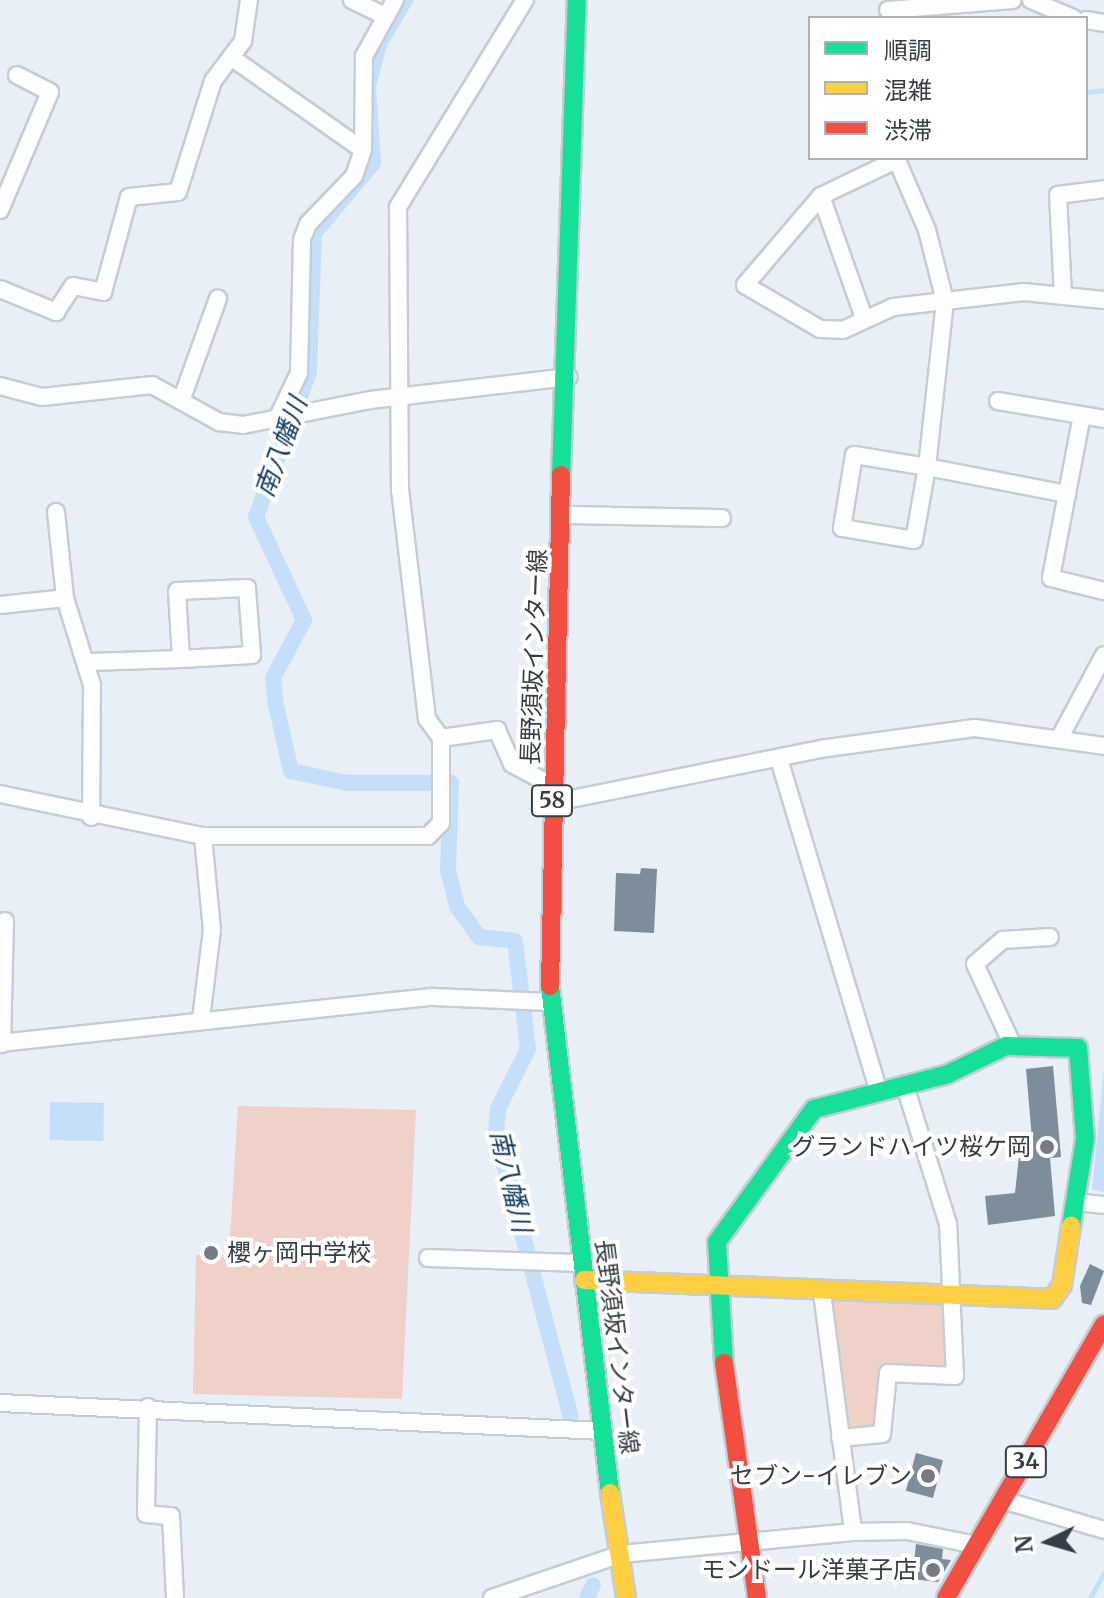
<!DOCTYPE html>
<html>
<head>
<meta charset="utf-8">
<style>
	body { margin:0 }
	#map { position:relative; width:1104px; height:1598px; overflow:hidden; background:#e8eff6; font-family:Merriweather,"Noto Sans JP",serif }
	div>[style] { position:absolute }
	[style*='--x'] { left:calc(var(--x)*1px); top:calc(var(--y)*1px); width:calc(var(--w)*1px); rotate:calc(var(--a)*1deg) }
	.green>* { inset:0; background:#f0d1ca }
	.water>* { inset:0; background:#c5dffa; transform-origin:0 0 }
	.stream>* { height:5px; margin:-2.5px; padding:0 2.5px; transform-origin:2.5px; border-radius:2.5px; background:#c5dffa }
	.canal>* { height:16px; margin:-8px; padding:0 8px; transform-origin:8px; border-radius:8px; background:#c5dffa }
	.building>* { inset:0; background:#7d8d99; transform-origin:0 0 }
	.roads { filter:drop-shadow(2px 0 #c5ccd3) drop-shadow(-2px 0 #c5ccd3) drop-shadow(0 2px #c5ccd3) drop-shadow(0 -2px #c5ccd3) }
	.street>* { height:16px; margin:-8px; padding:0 8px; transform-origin:8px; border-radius:8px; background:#fcfdfe }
	.fast>* { height:18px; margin:-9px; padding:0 9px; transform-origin:9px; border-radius:9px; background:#16e098 }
	.slow>* { height:18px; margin:-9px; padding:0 9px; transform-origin:9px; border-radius:9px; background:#ffcf43 }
	.jam>* { height:18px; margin:-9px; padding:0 9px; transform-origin:9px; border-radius:9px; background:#f24e42 }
	.dots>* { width:22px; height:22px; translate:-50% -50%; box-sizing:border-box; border:4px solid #fff; border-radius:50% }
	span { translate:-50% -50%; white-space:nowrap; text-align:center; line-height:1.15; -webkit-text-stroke:8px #fff; paint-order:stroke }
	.shield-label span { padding:2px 6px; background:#fff; border:2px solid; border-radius:6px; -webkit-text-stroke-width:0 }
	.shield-label { font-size:22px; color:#353d46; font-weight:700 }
	.street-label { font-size:24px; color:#353d46 }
	.poi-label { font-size:24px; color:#353d46 }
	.right { translate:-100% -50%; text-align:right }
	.left { translate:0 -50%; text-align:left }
	.water-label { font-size:26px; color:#0f395e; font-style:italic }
	.legend { position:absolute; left:808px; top:16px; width:280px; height:144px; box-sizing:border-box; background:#fff; border:2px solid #aeb1b5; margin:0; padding:10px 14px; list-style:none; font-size:24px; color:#353d46 }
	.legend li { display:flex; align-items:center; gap:16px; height:40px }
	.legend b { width:40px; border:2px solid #aeb1b5 }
	.north { position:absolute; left:1008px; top:1502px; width:80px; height:80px; -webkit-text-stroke:6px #fff; paint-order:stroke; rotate:265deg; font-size:22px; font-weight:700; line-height:32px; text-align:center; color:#353d46 }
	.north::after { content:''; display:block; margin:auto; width:28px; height:36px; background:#353d46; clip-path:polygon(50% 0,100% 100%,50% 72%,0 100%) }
</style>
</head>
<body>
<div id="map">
	<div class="green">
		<i style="clip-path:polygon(238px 1106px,416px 1110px,402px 1399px,193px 1394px,196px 1255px,229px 1255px)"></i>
		<i style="clip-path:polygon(829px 1300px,950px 1303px,950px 1368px,881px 1364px,877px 1427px,844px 1430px)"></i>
	</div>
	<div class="water">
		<i style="clip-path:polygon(1104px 1069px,1104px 1192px,1092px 1190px)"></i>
		<i style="left:50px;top:1102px;width:54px;height:38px;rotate:1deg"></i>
	</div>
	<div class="stream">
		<i style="--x:1086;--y:92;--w:18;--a:-6"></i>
		<i style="--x:1090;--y:1598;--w:29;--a:-61"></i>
	</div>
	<div class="canal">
		<i style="--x:405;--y:0;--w:51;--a:120.6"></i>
		<i style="--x:379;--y:44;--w:43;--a:104.7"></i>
		<i style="--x:368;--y:86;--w:77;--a:86.3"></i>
		<i style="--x:373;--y:163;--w:92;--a:130.1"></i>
		<i style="--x:314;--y:233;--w:139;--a:92.1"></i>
		<i style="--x:309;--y:372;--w:154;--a:110.1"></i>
		<i style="--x:256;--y:517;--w:114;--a:65"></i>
		<i style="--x:304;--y:620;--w:66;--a:118.1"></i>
		<i style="--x:273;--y:678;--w:27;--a:84"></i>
		<i style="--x:276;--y:705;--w:68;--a:77.2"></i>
		<i style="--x:291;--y:771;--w:57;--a:12.1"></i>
		<i style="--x:347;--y:783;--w:104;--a:0"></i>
		<i style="--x:451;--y:783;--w:87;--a:92"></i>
		<i style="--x:448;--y:870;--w:37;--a:76"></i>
		<i style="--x:457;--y:906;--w:38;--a:55"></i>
		<i style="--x:479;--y:937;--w:36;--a:6"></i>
		<i style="--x:515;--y:941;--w:109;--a:83.1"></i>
		<i style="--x:528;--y:1049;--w:67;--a:116.6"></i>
		<i style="--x:498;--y:1109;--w:25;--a:95"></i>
		<i style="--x:496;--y:1134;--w:291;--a:75.2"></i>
		<i style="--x:587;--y:1598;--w:14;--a:-65"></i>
	</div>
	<div class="building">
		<i style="clip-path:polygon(641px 868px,657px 869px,654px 933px,614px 931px,616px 873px,640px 874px)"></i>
		<i style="clip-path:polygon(1053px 1066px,1061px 1157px,1050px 1158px,1055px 1216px,988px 1225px,985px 1196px,1015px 1193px,1019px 1156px,1032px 1139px,1026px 1069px)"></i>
		<i style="clip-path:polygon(1090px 1264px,1104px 1271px,1091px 1305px,1082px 1303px,1080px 1286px)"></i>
		<i style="left:916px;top:1453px;width:28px;height:39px;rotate:15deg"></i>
		<i style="clip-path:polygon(916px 1544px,943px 1549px,942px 1559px,951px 1560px,938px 1582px,912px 1579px)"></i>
	</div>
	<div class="roads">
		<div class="street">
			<i style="--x:352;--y:0;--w:37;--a:26"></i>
			<i style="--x:1031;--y:0;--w:46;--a:23.2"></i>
			<i style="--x:888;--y:10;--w:125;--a:-4.6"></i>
			<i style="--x:1086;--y:20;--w:18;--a:9"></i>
			<i style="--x:235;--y:60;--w:156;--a:35.1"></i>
			<i style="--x:363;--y:150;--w:28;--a:109"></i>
			<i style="--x:354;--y:176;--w:66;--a:133.8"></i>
			<i style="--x:308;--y:224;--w:17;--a:111"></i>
			<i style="--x:302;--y:240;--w:133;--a:91.3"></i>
			<i style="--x:299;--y:373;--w:53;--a:115.6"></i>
			<i style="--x:363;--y:150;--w:94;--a:-89.4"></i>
			<i style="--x:364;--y:56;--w:64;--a:-61"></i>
			<i style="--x:896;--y:158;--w:78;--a:66.7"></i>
			<i style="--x:927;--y:230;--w:73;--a:75.8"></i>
			<i style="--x:945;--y:301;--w:167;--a:96.2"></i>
			<i style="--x:927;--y:467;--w:143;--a:10.9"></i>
			<i style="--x:896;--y:160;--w:83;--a:154.4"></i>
			<i style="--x:821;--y:196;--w:117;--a:130.5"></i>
			<i style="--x:745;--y:285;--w:87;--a:30.4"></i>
			<i style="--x:820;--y:329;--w:23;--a:2"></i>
			<i style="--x:843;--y:330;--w:55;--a:-24.7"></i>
			<i style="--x:893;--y:307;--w:132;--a:-6.5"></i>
			<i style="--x:1024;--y:292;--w:80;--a:5.7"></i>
			<i style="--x:821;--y:196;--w:129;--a:70.6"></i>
			<i style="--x:0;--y:210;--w:128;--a:-67"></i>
			<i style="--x:50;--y:92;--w:37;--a:-153"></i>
			<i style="--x:0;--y:289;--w:61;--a:22.3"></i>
			<i style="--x:56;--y:312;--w:31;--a:-57"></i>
			<i style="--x:73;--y:286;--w:31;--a:11"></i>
			<i style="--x:103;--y:292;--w:98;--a:-74.7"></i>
			<i style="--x:129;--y:197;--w:49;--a:-5.8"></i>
			<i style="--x:178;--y:192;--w:116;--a:-72.5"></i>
			<i style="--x:213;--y:81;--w:50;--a:-53.1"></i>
			<i style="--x:243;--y:41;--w:41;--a:-81.7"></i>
			<i style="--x:1063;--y:296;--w:101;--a:-92.8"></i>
			<i style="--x:1058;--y:195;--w:46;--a:-7.4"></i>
			<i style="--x:0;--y:386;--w:43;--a:14.7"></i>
			<i style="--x:42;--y:397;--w:111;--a:-6.2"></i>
			<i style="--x:152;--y:385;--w:77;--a:28.9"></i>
			<i style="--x:219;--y:422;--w:24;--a:7"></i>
			<i style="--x:243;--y:425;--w:129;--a:-11.1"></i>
			<i style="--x:370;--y:400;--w:200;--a:-6.6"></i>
			<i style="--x:181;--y:401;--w:109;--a:-70.2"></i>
			<i style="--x:998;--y:401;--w:85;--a:9.5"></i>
			<i style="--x:1104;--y:419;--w:22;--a:-170"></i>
			<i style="--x:1082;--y:415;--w:166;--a:100.8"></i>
			<i style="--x:1051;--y:578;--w:55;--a:13.8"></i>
			<i style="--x:854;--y:455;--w:74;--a:9.3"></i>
			<i style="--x:927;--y:467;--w:74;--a:100.1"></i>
			<i style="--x:914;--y:540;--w:73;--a:-170.5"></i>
			<i style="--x:842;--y:528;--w:74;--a:-80.7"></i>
			<i style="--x:56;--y:512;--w:86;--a:84"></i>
			<i style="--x:564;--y:515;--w:158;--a:1.1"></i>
			<i style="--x:0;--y:605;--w:65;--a:-6.1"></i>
			<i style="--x:65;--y:598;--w:91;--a:72.8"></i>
			<i style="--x:92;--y:685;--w:132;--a:90.4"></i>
			<i style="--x:89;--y:662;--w:92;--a:-1.9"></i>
			<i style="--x:181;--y:659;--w:71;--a:-3.2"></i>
			<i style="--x:252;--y:655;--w:67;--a:-94.3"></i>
			<i style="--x:247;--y:588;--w:70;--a:177.5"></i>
			<i style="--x:177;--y:591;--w:68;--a:86.6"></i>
			<i style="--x:441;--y:738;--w:24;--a:-126"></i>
			<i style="--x:427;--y:719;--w:231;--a:-96.7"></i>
			<i style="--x:400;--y:490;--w:283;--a:-90.4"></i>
			<i style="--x:398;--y:207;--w:243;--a:-58.5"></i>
			<i style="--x:1059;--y:739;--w:95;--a:-61.8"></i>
			<i style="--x:779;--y:759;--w:348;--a:73.3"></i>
			<i style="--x:0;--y:794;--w:207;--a:11.7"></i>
			<i style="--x:203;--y:836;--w:225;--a:0"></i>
			<i style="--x:428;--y:836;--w:18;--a:-45"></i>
			<i style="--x:441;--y:823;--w:85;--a:-90"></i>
			<i style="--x:441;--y:738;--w:57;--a:-8.1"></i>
			<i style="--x:497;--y:730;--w:37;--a:66"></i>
			<i style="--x:512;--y:764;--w:47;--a:28.2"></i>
			<i style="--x:551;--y:803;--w:281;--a:-11.3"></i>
			<i style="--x:827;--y:748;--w:149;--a:-7.7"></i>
			<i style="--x:975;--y:728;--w:130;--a:7.9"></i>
			<i style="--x:201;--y:1019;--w:90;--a:-83"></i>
			<i style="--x:212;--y:930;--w:94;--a:-95.5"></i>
			<i style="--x:0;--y:1043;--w:436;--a:-6.1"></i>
			<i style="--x:434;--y:997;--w:116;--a:2.5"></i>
			<i style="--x:2;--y:1044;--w:123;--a:-88.6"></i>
			<i style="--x:1013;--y:1046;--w:90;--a:-114.9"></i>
			<i style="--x:975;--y:964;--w:37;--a:-41"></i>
			<i style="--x:1003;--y:940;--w:47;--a:-3.7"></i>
			<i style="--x:1075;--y:1202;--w:29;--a:6"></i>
			<i style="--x:428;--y:1258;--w:154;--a:1.9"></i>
			<i style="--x:822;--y:1292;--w:242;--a:82.6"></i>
			<i style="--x:0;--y:1403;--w:603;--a:2.66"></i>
			<i style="--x:148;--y:1407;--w:107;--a:91.1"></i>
			<i style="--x:146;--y:1514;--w:25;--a:5"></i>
			<i style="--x:171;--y:1516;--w:82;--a:87.2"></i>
			<i style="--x:840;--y:1438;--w:42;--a:-5.4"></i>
			<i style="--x:882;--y:1434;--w:61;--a:-84.4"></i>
			<i style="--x:888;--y:1373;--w:67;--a:2.6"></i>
			<i style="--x:955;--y:1376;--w:152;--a:-92.6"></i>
			<i style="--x:948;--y:1224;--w:145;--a:-107.3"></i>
			<i style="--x:1003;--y:1500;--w:105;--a:16.5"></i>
			<i style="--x:492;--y:1598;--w:136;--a:-18.8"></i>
			<i style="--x:621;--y:1554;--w:233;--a:-5.4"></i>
			<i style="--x:853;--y:1532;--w:54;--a:-1.1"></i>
			<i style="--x:907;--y:1531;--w:70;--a:11.5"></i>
		</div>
		<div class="fast">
			<i style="--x:561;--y:475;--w:475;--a:-88.1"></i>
			<i style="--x:550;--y:986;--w:511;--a:83.25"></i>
			<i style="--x:724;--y:1363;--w:121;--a:-93.3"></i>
			<i style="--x:717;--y:1242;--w:165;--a:-53.9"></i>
			<i style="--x:814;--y:1109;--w:138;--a:-14.6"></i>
			<i style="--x:948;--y:1074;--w:64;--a:-25.8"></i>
			<i style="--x:1006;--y:1046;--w:72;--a:1.6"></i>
			<i style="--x:1078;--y:1048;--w:91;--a:85.6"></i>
			<i style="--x:1085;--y:1139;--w:88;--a:99.1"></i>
		</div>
		<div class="slow">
			<i style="--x:584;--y:1280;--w:468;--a:2.3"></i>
			<i style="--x:1052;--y:1299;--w:17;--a:-54"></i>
			<i style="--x:1062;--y:1285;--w:60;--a:-81.3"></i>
			<i style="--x:610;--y:1493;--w:106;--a:81.3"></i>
		</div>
		<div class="jam">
			<i style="--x:550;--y:986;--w:511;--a:-88.77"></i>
			<i style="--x:724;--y:1363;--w:237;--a:82"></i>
			<i style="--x:946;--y:1598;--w:316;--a:-60"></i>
		</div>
	</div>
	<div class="dots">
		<i style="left:1047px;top:1147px;background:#747b84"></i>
		<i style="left:211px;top:1253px;background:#747b84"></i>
		<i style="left:928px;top:1476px;background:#747b84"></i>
		<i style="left:933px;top:1570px;background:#747b84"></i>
	</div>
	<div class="shield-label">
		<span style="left:552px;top:801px">58</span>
		<span style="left:1026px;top:1462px">34</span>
	</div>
	<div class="street-label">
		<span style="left:534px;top:657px;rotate:-88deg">長野須坂インター線</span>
		<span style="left:617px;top:1347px;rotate:83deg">長野須坂インター線</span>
	</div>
	<div class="poi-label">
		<span class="right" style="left:1031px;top:1147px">グランドハイツ桜ケ岡</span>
		<span class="left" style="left:227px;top:1253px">櫻ヶ岡中学校</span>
		<span class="right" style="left:912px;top:1476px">セブン-イレブン</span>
		<span class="right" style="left:917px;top:1570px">モンドール洋菓子店</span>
	</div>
	<div class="water-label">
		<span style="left:281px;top:447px;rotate:-70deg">南八幡川</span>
		<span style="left:511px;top:1181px;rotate:77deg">南八幡川</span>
	</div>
	<ul class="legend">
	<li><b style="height:10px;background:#16e098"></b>順調</li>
	<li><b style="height:10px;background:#ffcf43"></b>混雑</li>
	<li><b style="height:10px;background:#f24e42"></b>渋滞</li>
	</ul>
	<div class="north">N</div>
</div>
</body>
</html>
